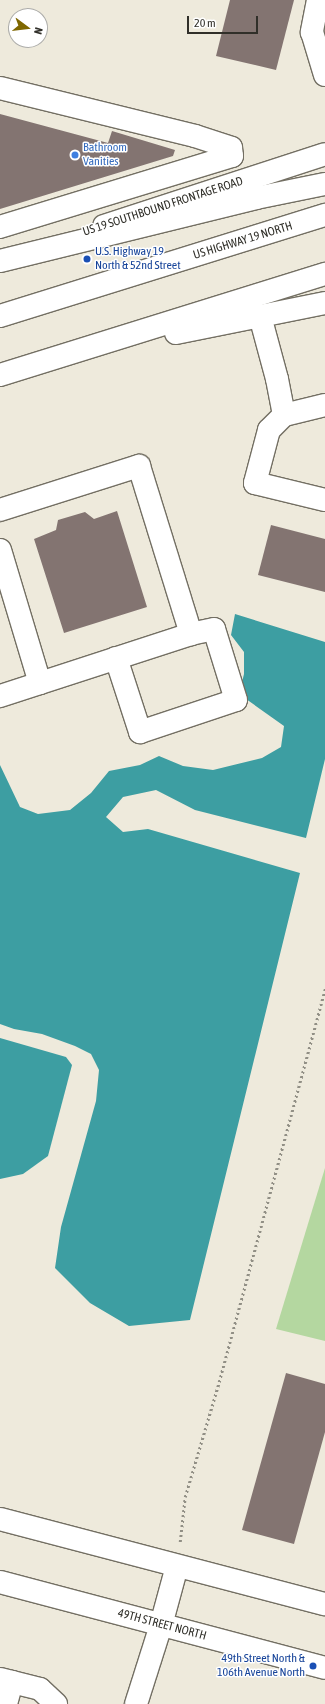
<!DOCTYPE html>
<html>
<head>
<meta charset="utf-8">
<style>
	body { margin:0 }
	#map { position:relative; width:325px; height:1704px; overflow:hidden; background:#eeeadc; font-family:"Asap Condensed",sans-serif }
	div>[style] { position:absolute }
	[style*='--x'] { left:calc(var(--x)*1px); top:calc(var(--y)*1px); width:calc(var(--w)*1px); rotate:calc(var(--a)*1deg) }
	.green>* { inset:0; background:#b4d7a0 }
	.water>* { inset:0; background:#3d9ea2 }
	.building>* { inset:0; background:#837471 }
	.path>* { height:2.5px; margin-top:-1.25px; transform-origin:0; background:repeating-linear-gradient(90deg,#918f85 0 2px,transparent 0 5px) }
	.roads { filter:drop-shadow(1px 0 #736f63) drop-shadow(-1px 0 #736f63) drop-shadow(0 1px #736f63) drop-shadow(0 -1px #736f63) }
	.minor>* { height:22px; margin:-11px; padding:0 11px; transform-origin:11px; border-radius:11px; background:#fff }
	.major>* { height:22px; margin:-11px; padding:0 11px; transform-origin:11px; border-radius:11px; background:#fff }
	.highway>* { height:22px; margin:-11px; padding:0 11px; transform-origin:11px; border-radius:11px; background:#fff }
	.dots>* { width:11px; height:11px; translate:-50% -50%; box-sizing:border-box; border:2px solid #fff; border-radius:50% }
	span { translate:-50% -50%; white-space:nowrap; text-align:center; line-height:1.15; -webkit-text-stroke:3px #fff; paint-order:stroke }
	.shop-label { font-size:12px; color:#366cbe }
	.left { translate:0 -50%; text-align:left }
	.street-label { font-size:12px; color:#302f29 }
	.transit-label { font-size:12px; color:#164399 }
	.right { translate:-100% -50%; text-align:right }
	.north { position:absolute; left:8px; top:8px; width:40px; height:40px; box-sizing:border-box; background:#fff; border:1px solid #acaca9; border-radius:50%; rotate:105deg; font-size:11px; font-weight:700; line-height:16px; text-align:center; color:#302f29 }
	.north::after { content:''; display:block; margin:auto; width:14px; height:18px; background:#7f6700; clip-path:polygon(50% 0,100% 100%,50% 72%,0 100%) }
	.scale { position:absolute; left:187px; top:16px; width:71px; height:18px; box-sizing:border-box; border:2px solid #302f29; border-top:0; padding-left:5px; font-size:12px; line-height:14px; white-space:nowrap; color:#302f29; -webkit-text-stroke:3px #fff; paint-order:stroke }
</style>
</head>
<body>
<div id="map">
	<div class="green">
		<i style="clip-path:polygon(325px 1168px,325px 1341px,276px 1329px)"></i>
	</div>
	<div class="water">
		<i style="clip-path:polygon(235px 614px,325px 642px,325px 759px,306px 838px,195px 810px,156px 790px,123px 797px,106px 817px,123px 832px,148px 829px,300px 873px,190px 1320px,129px 1326px,90px 1303px,55px 1268px,61px 1227px,96px 1101px,99px 1070px,91px 1054px,75px 1046px,42px 1034px,14px 1029px,0 1024px,0 765px,20px 807px,38px 814px,70px 810px,91px 793px,109px 771px,140px 765px,159px 756px,183px 766px,213px 770px,262px 758px,281px 747px,284px 726px,239px 694px,244px 674px,244px 652px,231px 635px)"></i>
		<i style="clip-path:polygon(0 1038px,66px 1057px,72px 1065px,48px 1156px,23px 1174px,0 1179px)"></i>
	</div>
	<div class="building">
		<i style="clip-path:polygon(230px 0,294px 0,276px 70px,216px 56px)"></i>
		<i style="clip-path:polygon(0 114px,108px 143px,112px 131px,175px 150px,173px 156px,0 209px)"></i>
		<i style="clip-path:polygon(117px 511px,147px 607px,64px 633px,34px 539px,56px 530px,58px 520px,85px 512px,94px 519px)"></i>
		<i style="clip-path:polygon(271px 525px,325px 539px,325px 592px,258px 575px)"></i>
		<i style="clip-path:polygon(286px 1373px,325px 1384px,325px 1432px,294px 1544px,242px 1530px)"></i>
	</div>
	<div class="path">
		<i style="--x:180;--y:1542;--w:45;--a:-83.7"></i>
		<i style="--x:185;--y:1497;--w:120;--a:-73.5"></i>
		<i style="--x:219;--y:1382;--w:408;--a:-74.9"></i>
	</div>
	<div class="roads">
		<div class="minor">
			<i style="--x:318;--y:0;--w:33;--a:101"></i>
			<i style="--x:312;--y:32;--w:45;--a:73.2"></i>
			<i style="--x:0;--y:88;--w:201;--a:13.8"></i>
			<i style="--x:195;--y:136;--w:38;--a:18"></i>
			<i style="--x:231;--y:148;--w:8;--a:83"></i>
			<i style="--x:232;--y:156;--w:243;--a:163"></i>
			<i style="--x:260;--y:316;--w:65;--a:74.9"></i>
			<i style="--x:277;--y:379;--w:37;--a:79"></i>
			<i style="--x:325;--y:405;--w:42;--a:166.3"></i>
			<i style="--x:284;--y:415;--w:21;--a:135"></i>
			<i style="--x:269;--y:430;--w:55;--a:104.8"></i>
			<i style="--x:255;--y:483;--w:72;--a:13.7"></i>
			<i style="--x:0;--y:510;--w:146;--a:-17.6"></i>
			<i style="--x:139;--y:466;--w:176;--a:72.8"></i>
			<i style="--x:191;--y:634;--w:201;--a:162"></i>
			<i style="--x:0;--y:550;--w:139;--a:73.3"></i>
			<i style="--x:116;--y:658;--w:78;--a:72"></i>
			<i style="--x:140;--y:732;--w:101;--a:-18.4"></i>
			<i style="--x:236;--y:700;--w:74;--a:-107.2"></i>
			<i style="--x:214;--y:629;--w:24;--a:168"></i>
			<i style="--x:0;--y:1679;--w:41;--a:14"></i>
			<i style="--x:40;--y:1689;--w:22;--a:43"></i>
			<i style="--x:6;--y:1704;--w:23;--a:-75"></i>
			<i style="--x:136;--y:1704;--w:83;--a:-72.4"></i>
		</div>
		<div class="major">
			<i style="--x:104;--y:226;--w:232;--a:-18"></i>
			<i style="--x:0;--y:1519;--w:336;--a:14.7"></i>
			<i style="--x:0;--y:1582;--w:336;--a:14.8"></i>
			<i style="--x:161;--y:1625;--w:61;--a:-74.8"></i>
		</div>
		<div class="highway">
			<i style="--x:0;--y:261;--w:264;--a:-13.8"></i>
			<i style="--x:256;--y:198;--w:70;--a:-11.5"></i>
			<i style="--x:0;--y:316;--w:340;--a:-17.3"></i>
			<i style="--x:176;--y:333;--w:152;--a:-11.4"></i>
			<i style="--x:0;--y:375;--w:340;--a:-17.3"></i>
		</div>
	</div>
	<div class="dots">
		<i style="left:75px;top:155px;background:#3f7fe0"></i>
		<i style="left:87px;top:259px;background:#1a4fb4"></i>
		<i style="left:313px;top:1666px;background:#1a4fb4"></i>
	</div>
	<div class="shop-label">
		<span class="left" style="left:83px;top:155px">Bathroom<br>Vanities</span>
	</div>
	<div class="street-label">
		<span style="left:163px;top:207px;rotate:-18deg">US 19 SOUTHBOUND FRONTAGE ROAD</span>
		<span style="left:243px;top:241px;rotate:-17deg">US HIGHWAY 19 NORTH</span>
		<span style="left:162px;top:1625px;rotate:15deg">49TH STREET NORTH</span>
	</div>
	<div class="transit-label">
		<span class="left" style="left:95px;top:259px">U.S. Highway 19<br>North &amp; 52nd Street</span>
		<span class="right" style="left:305px;top:1666px">49th Street North &amp;<br>106th Avenue North</span>
	</div>
	<div class="north">N</div>
	<div class="scale">20 m</div>
</div>
</body>
</html>
